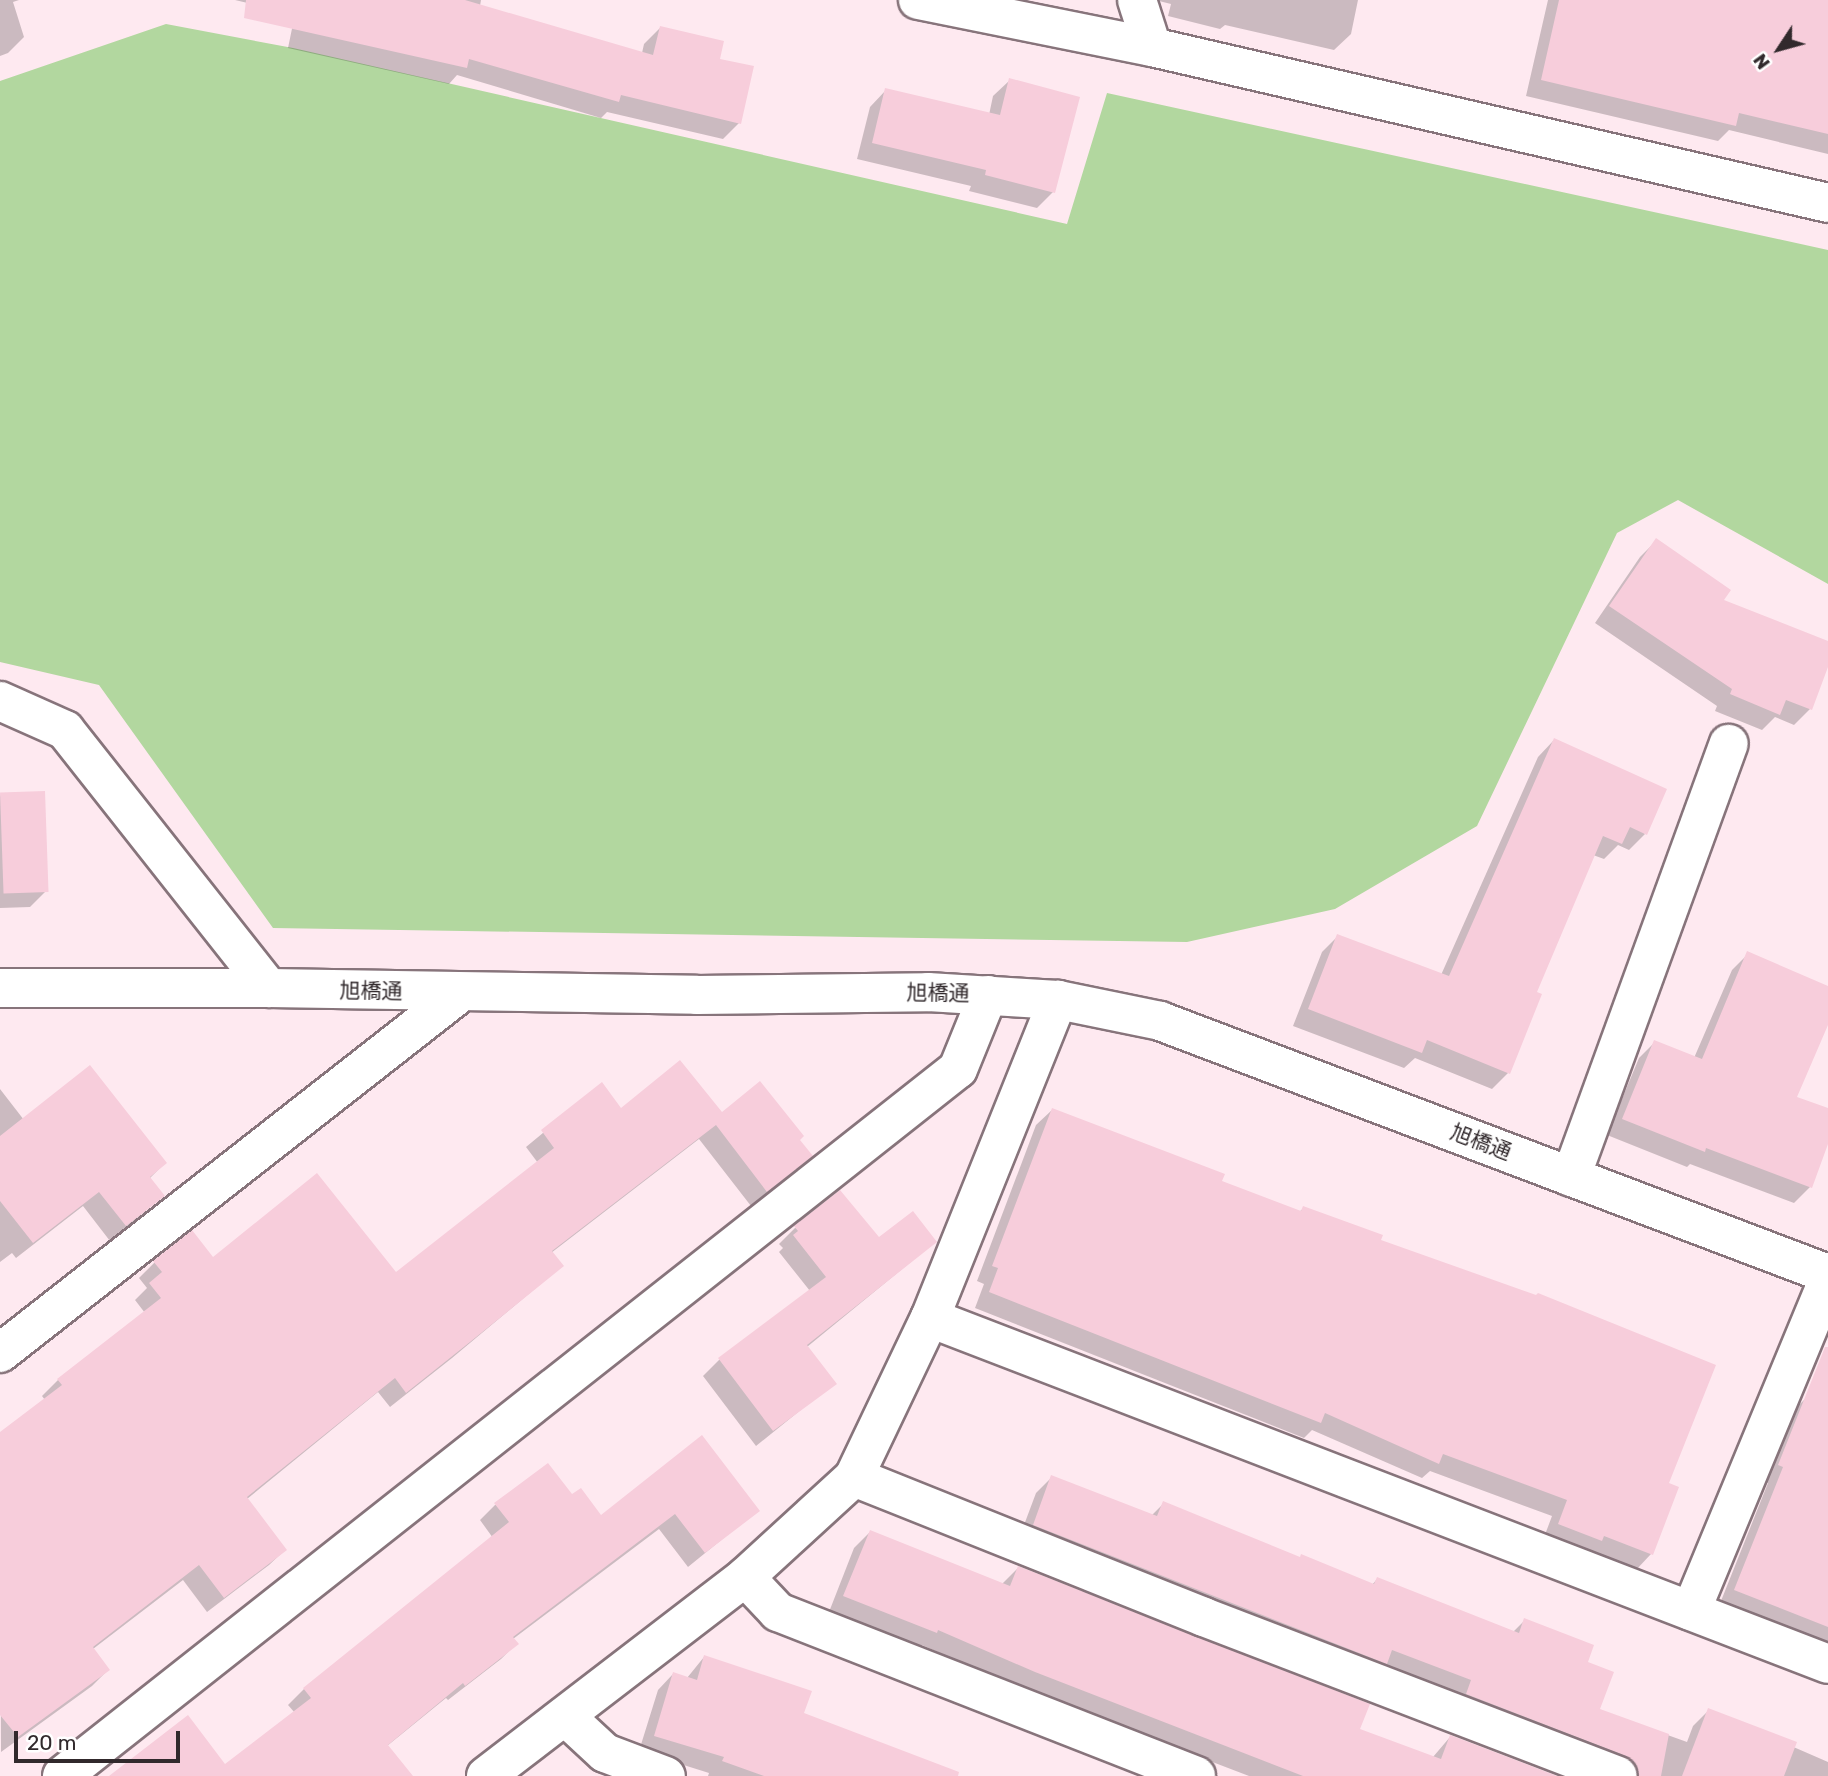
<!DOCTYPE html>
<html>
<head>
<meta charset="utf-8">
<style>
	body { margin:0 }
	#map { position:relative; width:1828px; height:1776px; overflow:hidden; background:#fee9f0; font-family:Rubik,"Noto Sans JP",sans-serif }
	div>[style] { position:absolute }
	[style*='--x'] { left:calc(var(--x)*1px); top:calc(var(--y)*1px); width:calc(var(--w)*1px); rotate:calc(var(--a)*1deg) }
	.green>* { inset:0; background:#b2d79f }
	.shadow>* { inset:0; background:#0003 }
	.building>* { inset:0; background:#f7cddb; transform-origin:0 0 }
	.roads { filter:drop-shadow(2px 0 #87747b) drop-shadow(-2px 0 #87747b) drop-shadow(0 2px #87747b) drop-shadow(0 -2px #87747b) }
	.minor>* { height:38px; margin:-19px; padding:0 19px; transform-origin:19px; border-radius:19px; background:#fff }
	span { translate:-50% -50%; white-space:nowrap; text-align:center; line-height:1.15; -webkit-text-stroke:5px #fff; paint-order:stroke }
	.street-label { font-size:21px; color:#31292c }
	.north { position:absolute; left:1744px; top:14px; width:70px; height:70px; -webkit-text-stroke:5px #fff; paint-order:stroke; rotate:234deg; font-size:19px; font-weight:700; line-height:28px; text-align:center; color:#31292c }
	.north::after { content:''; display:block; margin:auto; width:24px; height:32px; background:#31292c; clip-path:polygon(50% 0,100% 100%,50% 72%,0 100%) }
	.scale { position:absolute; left:14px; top:1731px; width:166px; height:32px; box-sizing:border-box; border:4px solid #31292c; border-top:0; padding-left:9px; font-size:21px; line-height:24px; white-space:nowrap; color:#31292c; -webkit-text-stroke:5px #fff; paint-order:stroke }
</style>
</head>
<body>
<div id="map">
	<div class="green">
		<i style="clip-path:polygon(166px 24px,293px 48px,1067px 224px,1107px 93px,1828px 250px,1828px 584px,1678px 500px,1617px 533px,1477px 826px,1335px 909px,1187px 942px,273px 928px,99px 685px,0 662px,0 81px)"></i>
	</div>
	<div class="shadow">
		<i style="clip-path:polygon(0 0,19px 0,13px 2px,24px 37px,8px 53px,0 56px)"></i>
		<i style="clip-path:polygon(235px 0,481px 0,480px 6px,642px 53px,644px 44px,660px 28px,718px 60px,739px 123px,723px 139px,607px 112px,601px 118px,457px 75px,449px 84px,288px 48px,295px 14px)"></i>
		<i style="clip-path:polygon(1155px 0,1358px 0,1351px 34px,1334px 50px,1225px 25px,1220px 29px,1168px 16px,1171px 4px)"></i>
		<i style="clip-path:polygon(1548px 0,1828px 0,1828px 154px,1729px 130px,1718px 141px,1526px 96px)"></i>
		<i style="clip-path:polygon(1010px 80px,1053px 192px,1037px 208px,969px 191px,971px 186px,857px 159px,870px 107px,886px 90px,989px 115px,993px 96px)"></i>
		<i style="clip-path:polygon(1656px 541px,1721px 601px,1828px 643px,1828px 663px,1810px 709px,1794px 725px,1775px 717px,1762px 730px,1715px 711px,1717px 706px,1595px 623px,1640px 557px)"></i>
		<i style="clip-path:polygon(1554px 740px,1645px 834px,1629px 850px,1618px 845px,1604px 859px,1593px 855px,1534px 993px,1508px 1073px,1492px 1089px,1415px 1058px,1404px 1068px,1293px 1026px,1322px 952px,1338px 936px,1441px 975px,1538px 757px)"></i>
		<i style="clip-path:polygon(0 794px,46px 891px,30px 907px,0 908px)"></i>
		<i style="clip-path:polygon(1748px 954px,1828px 988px,1828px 1020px,1795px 1098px,1828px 1110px,1828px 1139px,1810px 1187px,1794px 1203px,1690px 1164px,1687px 1167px,1607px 1135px,1639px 1058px,1655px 1042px,1694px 1058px,1732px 970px)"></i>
		<i style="clip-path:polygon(601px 1085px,621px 1110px,722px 1114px,798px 1140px,811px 1156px,751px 1206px,699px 1139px,551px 1253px,562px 1266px,452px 1358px,390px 1407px,378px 1392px,247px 1499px,285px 1550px,269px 1565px,207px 1612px,183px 1580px,93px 1649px,108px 1670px,92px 1686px,1px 1752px,0 1434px,45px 1400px,42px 1396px,58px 1380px,145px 1313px,135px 1300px,147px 1288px,139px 1278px,155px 1262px,213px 1259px,396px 1274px,538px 1163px,526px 1147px)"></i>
		<i style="clip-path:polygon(0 1089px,24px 1120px,165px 1163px,149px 1179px,163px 1196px,110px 1241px,83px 1206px,16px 1258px,12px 1253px,0 1262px)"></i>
		<i style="clip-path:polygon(1052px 1110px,1220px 1182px,1299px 1212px,1304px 1208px,1379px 1241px,1667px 1484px,1651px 1554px,1636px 1570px,1543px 1540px,1552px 1516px,1430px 1471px,1422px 1478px,1312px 1430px,1304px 1438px,975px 1308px,984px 1284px,977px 1281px,1036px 1125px)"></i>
		<i style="clip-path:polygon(795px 1228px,878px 1240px,935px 1242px,807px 1347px,834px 1383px,756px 1446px,703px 1376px,719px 1360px,810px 1291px,779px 1252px,783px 1248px,779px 1244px)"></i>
		<i style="clip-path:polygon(1806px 1398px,1828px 1407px,1828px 1649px,1719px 1606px,1768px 1483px,1764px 1482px,1790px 1414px)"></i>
		<i style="clip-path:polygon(1052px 1477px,1151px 1516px,1164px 1503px,1299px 1558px,1372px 1585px,1377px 1579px,1512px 1633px,1525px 1620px,1586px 1663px,1598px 1710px,1687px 1742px,1693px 1726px,1709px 1710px,1828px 1762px,1828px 1776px,1617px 1776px,1018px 1541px,1036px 1493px)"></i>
		<i style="clip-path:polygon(572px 1497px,601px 1517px,758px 1510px,688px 1567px,659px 1529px,513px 1639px,516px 1644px,501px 1659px,448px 1700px,446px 1698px,387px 1746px,358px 1776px,117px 1776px,225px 1767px,295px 1713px,288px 1705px,304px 1689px,493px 1538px,480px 1520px,495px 1505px)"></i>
		<i style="clip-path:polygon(870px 1532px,1002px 1584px,1018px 1568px,1358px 1730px,1433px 1757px,1450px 1737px,1552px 1776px,1249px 1776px,1019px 1688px,922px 1645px,919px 1648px,829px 1612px,854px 1548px)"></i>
		<i style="clip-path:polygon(704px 1657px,802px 1714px,952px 1776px,708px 1776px,709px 1773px,639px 1751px,658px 1690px,673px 1674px,687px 1678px)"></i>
	</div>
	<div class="building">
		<i style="clip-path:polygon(246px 0,465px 0,653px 55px,660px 26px,724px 41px,720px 59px,754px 66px,741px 124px,621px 95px,619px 102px,469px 59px,467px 68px,244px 18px)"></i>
		<i style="clip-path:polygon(1559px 0,1828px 0,1828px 134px,1739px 113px,1736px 126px,1541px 80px)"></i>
		<i style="clip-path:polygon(1009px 78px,1080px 97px,1055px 193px,985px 175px,986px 170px,872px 143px,885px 88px,1000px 115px)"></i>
		<i style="clip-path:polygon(1656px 538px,1731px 590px,1724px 600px,1828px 641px,1828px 667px,1812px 710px,1786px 700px,1780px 715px,1730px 694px,1732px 689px,1609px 606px)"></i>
		<i style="clip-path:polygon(1554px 738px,1667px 789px,1647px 835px,1630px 827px,1622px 844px,1603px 836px,1537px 992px,1542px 994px,1510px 1074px,1427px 1040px,1422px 1053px,1308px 1009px,1337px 934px,1449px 976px)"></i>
		<i style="left:45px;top:791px;width:101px;height:45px;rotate:88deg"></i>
		<i style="clip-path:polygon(1747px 951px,1828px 986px,1828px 1025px,1797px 1097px,1828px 1108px,1828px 1144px,1812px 1188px,1706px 1148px,1705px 1152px,1622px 1119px,1654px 1040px,1702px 1059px)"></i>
		<i style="clip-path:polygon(680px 1060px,722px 1112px,760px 1081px,804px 1136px,800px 1140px,813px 1156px,767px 1192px,716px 1125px,552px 1251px,564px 1266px,470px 1342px,406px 1393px,395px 1378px,247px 1497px,287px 1550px,224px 1598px,199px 1565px,93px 1647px,110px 1670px,18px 1737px,0 1715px,0 1432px,62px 1385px,57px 1379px,161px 1298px,149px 1283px,162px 1272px,153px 1261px,192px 1230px,213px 1257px,317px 1173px,396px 1272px,554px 1148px,541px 1130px,602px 1082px,621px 1108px)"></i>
		<i style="clip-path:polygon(90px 1065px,167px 1163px,150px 1177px,165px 1196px,126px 1226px,99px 1192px,33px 1243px,0 1201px,0 1136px)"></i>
		<i style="clip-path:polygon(1052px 1108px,1225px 1174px,1222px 1181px,1301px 1211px,1303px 1206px,1383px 1235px,1381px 1240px,1536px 1295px,1538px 1293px,1716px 1365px,1669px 1483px,1679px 1487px,1653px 1555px,1604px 1536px,1602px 1541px,1558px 1524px,1567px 1500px,1443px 1454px,1439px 1464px,1325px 1413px,1321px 1423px,989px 1292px,998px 1268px,992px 1266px)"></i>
		<i style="clip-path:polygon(840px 1190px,879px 1237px,913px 1211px,937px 1242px,807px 1345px,837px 1384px,773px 1431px,718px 1358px,826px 1277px,793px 1235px,798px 1231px,794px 1226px)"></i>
		<i style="clip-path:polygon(1825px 1347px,1828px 1347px,1828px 1627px,1734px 1590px,1783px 1467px,1778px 1465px)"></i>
		<i style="clip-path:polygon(702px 1435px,760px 1511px,705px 1553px,675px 1514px,513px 1637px,519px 1644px,465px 1686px,463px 1683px,388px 1745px,413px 1776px,109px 1776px,188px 1715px,225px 1764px,311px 1698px,303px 1688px,509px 1522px,494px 1503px,548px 1463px,572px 1494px,581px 1488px,601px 1515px)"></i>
		<i style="clip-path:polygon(1051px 1475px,1157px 1516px,1163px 1501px,1300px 1557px,1301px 1554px,1374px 1584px,1377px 1577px,1519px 1633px,1524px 1618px,1594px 1645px,1588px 1662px,1614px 1672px,1600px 1709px,1669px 1734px,1661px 1776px,1639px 1776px,1635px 1763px,1626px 1756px,1466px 1694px,1471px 1680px,1392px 1650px,1387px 1664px,1033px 1525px)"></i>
		<i style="clip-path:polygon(870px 1530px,1010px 1586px,1018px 1566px,1370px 1704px,1360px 1729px,1441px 1759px,1450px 1735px,1557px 1776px,1303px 1776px,1035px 1672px,938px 1630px,937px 1633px,843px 1596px)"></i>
		<i style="clip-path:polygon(704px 1655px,812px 1691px,804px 1713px,959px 1772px,958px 1776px,764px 1776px,722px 1761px,724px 1757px,654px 1736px,673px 1672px,697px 1680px)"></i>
		<i style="clip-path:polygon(1708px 1708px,1797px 1742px,1784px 1776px,1682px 1776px)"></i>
	</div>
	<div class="roads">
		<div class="minor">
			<i style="--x:918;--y:0;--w:239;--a:11.4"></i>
			<i style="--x:1152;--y:47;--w:694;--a:12.99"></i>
			<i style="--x:1137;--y:0;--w:49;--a:72.3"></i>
			<i style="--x:0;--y:701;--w:71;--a:24"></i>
			<i style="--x:65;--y:730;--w:329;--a:51.7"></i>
			<i style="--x:0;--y:988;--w:269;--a:0"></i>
			<i style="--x:269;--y:988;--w:428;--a:0.9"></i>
			<i style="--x:697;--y:995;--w:231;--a:-0.7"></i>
			<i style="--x:928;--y:992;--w:130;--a:3.5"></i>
			<i style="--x:1058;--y:1000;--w:104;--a:11.6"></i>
			<i style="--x:1160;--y:1021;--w:714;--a:20.74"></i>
			<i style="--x:1571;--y:1177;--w:461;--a:-70"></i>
			<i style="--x:930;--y:1318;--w:962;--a:21.07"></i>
			<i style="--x:0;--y:1353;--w:584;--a:-38.05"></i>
			<i style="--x:854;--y:1477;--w:377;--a:21.8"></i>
			<i style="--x:1204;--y:1617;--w:443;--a:21"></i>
			<i style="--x:745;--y:1577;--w:48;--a:46.7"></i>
			<i style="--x:778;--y:1612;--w:449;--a:21.4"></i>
			<i style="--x:1691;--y:1611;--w:358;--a:-67.5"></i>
			<i style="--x:565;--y:1716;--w:54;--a:42.8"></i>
			<i style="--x:605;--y:1753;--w:65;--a:20.7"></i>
			<i style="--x:62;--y:1776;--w:1141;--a:-38.28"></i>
			<i style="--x:958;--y:1069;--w:80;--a:-67.9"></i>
			<i style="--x:486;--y:1776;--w:327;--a:-37.5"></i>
			<i style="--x:745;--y:1577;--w:148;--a:-42.5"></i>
			<i style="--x:854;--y:1477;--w:176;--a:-64.5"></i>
			<i style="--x:930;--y:1318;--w:343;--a:-68.1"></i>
		</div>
	</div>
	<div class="street-label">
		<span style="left:371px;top:991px;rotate:1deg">旭橋通</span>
		<span style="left:938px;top:993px;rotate:1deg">旭橋通</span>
		<span style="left:1481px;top:1142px;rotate:21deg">旭橋通</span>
	</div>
	<div class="north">N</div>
	<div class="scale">20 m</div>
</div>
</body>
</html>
